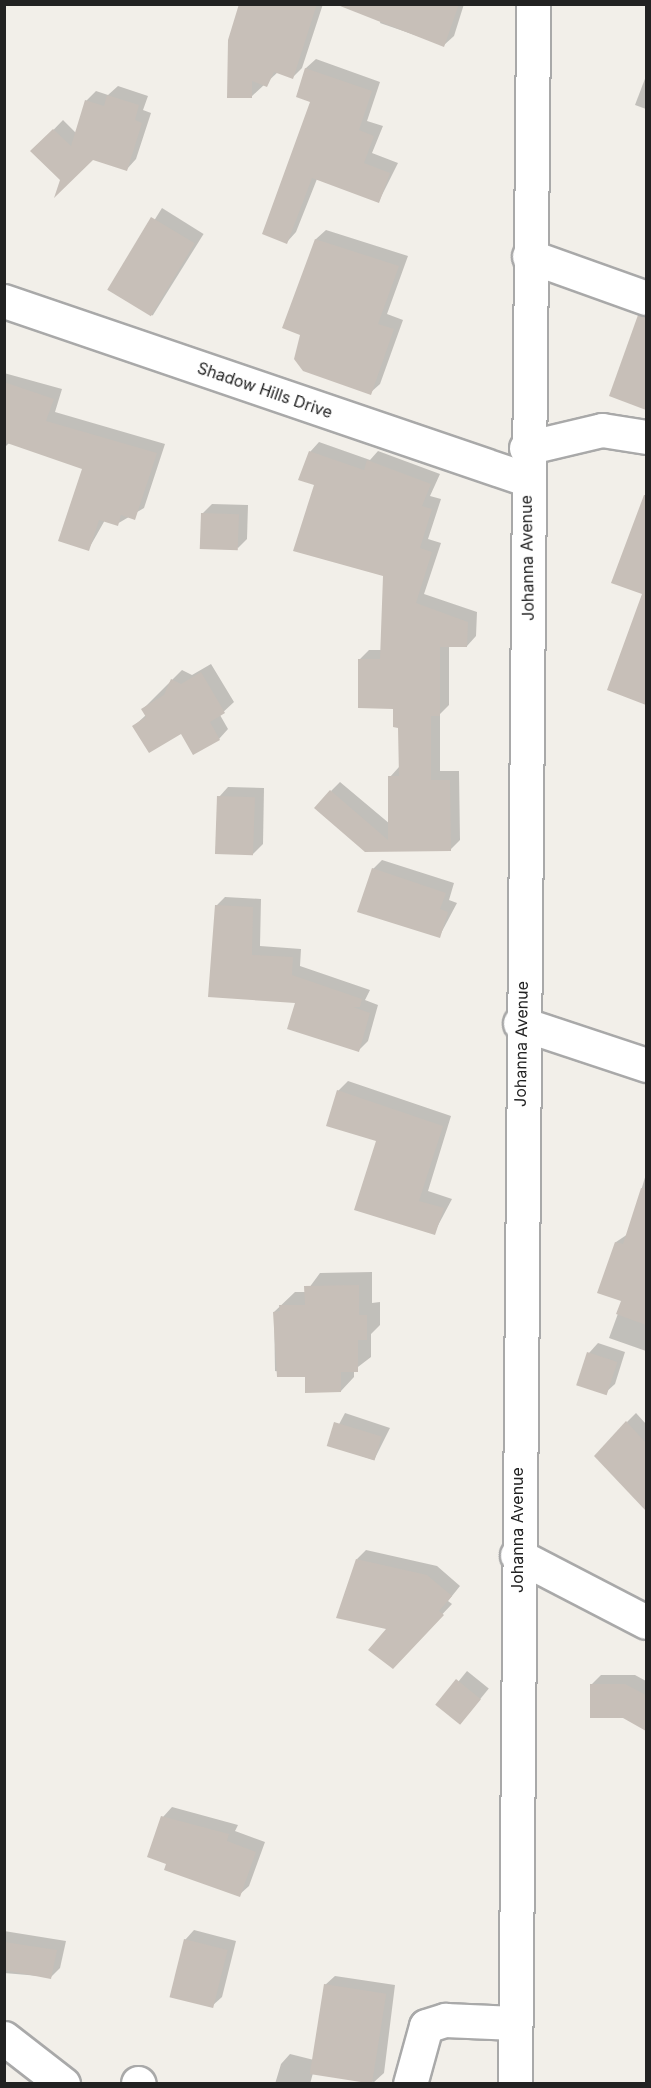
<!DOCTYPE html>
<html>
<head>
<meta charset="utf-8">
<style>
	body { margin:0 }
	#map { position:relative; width:651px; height:2088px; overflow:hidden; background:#f2efe9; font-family:Inter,sans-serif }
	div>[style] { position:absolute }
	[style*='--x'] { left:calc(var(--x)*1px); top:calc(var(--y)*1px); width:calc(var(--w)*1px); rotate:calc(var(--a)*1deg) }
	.shadow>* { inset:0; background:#0003; transform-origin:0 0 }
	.building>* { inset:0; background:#c7bfb8; transform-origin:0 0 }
	.roads { filter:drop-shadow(2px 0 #a9a9a9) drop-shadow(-2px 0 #a9a9a9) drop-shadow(0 2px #a9a9a9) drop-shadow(0 -2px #a9a9a9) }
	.minor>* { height:33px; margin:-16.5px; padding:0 16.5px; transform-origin:16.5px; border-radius:16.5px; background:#fff }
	span { translate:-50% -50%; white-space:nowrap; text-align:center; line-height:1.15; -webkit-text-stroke:4.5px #fff; paint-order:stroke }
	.street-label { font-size:16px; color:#222 }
	.frame { position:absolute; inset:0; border:6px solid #222; pointer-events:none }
</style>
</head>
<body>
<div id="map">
	<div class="shadow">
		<i style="clip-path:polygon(240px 4px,323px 4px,302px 68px,293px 77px,278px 72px,251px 97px)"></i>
		<i style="clip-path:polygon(386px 4px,464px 4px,454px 36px,444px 45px,380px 23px)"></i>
		<i style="clip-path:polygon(316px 59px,380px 82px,367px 121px,383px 126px,372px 153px,398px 163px,379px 201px,317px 179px,296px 232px,287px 242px,312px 101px,297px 96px,306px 68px)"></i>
		<i style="clip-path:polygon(646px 76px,646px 109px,635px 105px)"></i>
		<i style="clip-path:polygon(118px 86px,148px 96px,143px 110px,151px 113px,136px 159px,127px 169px,93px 158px,62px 180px,33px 151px,63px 120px,76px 133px,86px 101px,96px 91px,108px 95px)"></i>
		<i style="left:162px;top:208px;width:49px;height:96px;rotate:32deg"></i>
		<i style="clip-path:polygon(326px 230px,408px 256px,387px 314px,403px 320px,380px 384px,370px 393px,302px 334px,316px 239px)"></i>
		<i style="clip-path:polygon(642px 326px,646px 327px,646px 408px,611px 395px)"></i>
		<i style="clip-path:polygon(4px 373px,62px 389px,55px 412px,165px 444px,144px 508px,117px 524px,105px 520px,88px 550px,84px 468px,10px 442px,4px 448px)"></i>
		<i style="clip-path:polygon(319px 442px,370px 460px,378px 451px,440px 474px,430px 496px,441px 499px,428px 539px,441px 543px,424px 594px,477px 612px,476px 636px,467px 646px,449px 646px,449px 705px,440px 714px,440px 771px,459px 771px,460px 840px,450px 850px,366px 850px,331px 791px,340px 782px,390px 824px,390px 777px,399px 767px,400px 727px,395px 707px,360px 659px,369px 650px,382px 650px,385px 575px,316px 484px,310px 452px)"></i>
		<i style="clip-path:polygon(212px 504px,248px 505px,247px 539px,238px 548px,202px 514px)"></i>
		<i style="clip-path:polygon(642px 519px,646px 520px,646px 703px,609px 690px,644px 593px)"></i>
		<i style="clip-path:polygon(211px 664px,234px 702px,220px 715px,228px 729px,219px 739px,134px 726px,146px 715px,143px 709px,182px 670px,192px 675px)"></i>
		<i style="clip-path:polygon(228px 787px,264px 788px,263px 844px,253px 854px,219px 797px)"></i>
		<i style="clip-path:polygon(382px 860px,454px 883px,449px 900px,457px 903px,439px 937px,373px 869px)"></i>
		<i style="clip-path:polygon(225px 897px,261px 899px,260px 946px,301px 949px,300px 966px,370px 990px,365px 1000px,378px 1005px,368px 1041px,359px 1050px,297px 1002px,210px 996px,216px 906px)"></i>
		<i style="clip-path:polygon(348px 1081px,451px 1116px,428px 1191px,452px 1199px,434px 1233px,378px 1140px,338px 1091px)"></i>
		<i style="clip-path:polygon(646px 1174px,646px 1351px,609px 1338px,623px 1300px,616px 1242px,628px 1234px)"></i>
		<i style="clip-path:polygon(372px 1272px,372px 1303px,380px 1302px,380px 1325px,371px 1334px,371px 1357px,354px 1370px,354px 1377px,341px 1391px,306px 1376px,275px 1371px,274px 1312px,295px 1292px,306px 1292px,320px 1273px)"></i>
		<i style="clip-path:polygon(598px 1343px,625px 1352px,615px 1384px,605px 1393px,589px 1353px)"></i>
		<i style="clip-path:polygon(345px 1413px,390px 1428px,374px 1460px,328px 1445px)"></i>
		<i style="clip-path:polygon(636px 1413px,646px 1424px,646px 1496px,639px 1501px,627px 1422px)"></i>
		<i style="clip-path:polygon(366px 1550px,437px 1566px,460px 1586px,448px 1601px,452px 1604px,402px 1657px,357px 1559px)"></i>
		<i style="left:467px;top:1671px;width:28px;height:45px;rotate:39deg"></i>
		<i style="clip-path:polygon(601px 1675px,635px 1675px,646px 1681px,646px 1729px,623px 1717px,592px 1684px)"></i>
		<i style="clip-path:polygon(172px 1807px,238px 1825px,235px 1831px,265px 1842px,249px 1886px,239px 1895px,168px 1863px,163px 1817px)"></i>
		<i style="clip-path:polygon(194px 1930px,236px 1941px,222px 1997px,212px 2006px,185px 1940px)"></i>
		<i style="clip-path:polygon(4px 1931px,66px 1941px,60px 1968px,51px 1977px,4px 1973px)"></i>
		<i style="clip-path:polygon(335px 1976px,395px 1985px,384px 2073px,374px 2082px,313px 2073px,310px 2084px,275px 2084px,281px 2064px,290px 2054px,314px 2060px,325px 1985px)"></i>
	</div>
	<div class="building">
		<i style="clip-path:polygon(239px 4px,317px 4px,293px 79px,274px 72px,267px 87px,252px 81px,252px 98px,227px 98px,228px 40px)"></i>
		<i style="clip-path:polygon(335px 4px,459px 4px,444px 47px)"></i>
		<i style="clip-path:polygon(305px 68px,372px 91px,359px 130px,374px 136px,364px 163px,390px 173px,379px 203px,312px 178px,287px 244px,262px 234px,310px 102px,296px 97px)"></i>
		<i style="clip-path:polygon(107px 95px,139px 105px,135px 120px,142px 123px,127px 171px,93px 160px,54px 198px,60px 180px,30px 151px,53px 129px,71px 146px,85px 100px,104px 106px)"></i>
		<i style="left:151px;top:217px;width:51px;height:85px;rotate:31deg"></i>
		<i style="clip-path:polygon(315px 239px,399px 266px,378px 324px,394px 329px,371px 395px,303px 371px,294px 359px,300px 335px,282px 328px)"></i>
		<i style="clip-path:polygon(638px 315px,646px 316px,646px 410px,609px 396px)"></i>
		<i style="clip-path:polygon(4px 382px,54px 399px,46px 421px,157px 453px,135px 520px,121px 515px,118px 526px,99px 520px,89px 551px,58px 541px,82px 469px,4px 442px)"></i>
		<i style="clip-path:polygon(309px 451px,364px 470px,367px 460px,431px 484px,422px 506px,432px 509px,420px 548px,432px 552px,416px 603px,468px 622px,467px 647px,440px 647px,440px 716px,431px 716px,431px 780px,450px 780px,451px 851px,365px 852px,314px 808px,330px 790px,388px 840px,388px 776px,399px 776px,398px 728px,393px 727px,393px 709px,358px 708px,358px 659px,380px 659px,383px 576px,293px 551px,314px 485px,298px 480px)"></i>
		<i style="clip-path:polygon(644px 495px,646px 495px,646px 705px,607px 690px,642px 594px,611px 583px)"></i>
		<i style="left:201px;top:513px;width:38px;height:36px;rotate:2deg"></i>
		<i style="clip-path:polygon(201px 672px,225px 713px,210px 722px,220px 740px,193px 755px,181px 734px,149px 753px,132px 726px,146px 717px,141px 709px,164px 695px,171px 679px,181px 684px)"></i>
		<i style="left:217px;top:796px;width:38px;height:58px;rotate:2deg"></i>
		<i style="clip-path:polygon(372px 868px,446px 893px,440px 909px,448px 912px,440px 938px,357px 912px)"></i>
		<i style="clip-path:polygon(215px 905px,253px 907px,252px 955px,293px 957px,292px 975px,362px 999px,360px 1007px,353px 1007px,370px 1013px,359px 1052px,287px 1029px,295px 1003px,208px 997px)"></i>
		<i style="clip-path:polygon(337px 1090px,443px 1126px,419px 1201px,444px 1208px,435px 1235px,354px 1210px,376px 1141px,326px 1126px)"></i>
		<i style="clip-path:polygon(641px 1188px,646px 1189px,646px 1325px,616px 1314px,621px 1301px,597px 1293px,615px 1242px,623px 1244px)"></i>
		<i style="clip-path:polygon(359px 1285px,359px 1315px,367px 1315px,367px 1340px,358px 1340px,358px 1372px,341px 1372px,341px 1392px,305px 1393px,305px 1377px,277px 1377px,273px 1312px,280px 1311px,279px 1305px,305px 1305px,304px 1286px)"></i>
		<i style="left:587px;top:1352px;width:32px;height:35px;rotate:18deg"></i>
		<i style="clip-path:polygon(626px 1421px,646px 1443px,646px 1511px,594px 1456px)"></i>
		<i style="left:334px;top:1422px;width:50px;height:25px;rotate:17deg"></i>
		<i style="clip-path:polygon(356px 1559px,427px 1575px,452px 1596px,439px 1611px,444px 1615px,393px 1669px,368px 1650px,386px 1629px,336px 1618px)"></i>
		<i style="left:456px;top:1679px;width:32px;height:33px;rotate:39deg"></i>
		<i style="clip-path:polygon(590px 1684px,625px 1684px,646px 1695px,646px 1731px,623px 1718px,590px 1718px)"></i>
		<i style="clip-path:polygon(161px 1816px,229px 1834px,227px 1841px,256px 1852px,240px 1897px,164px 1870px,166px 1864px,147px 1857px)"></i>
		<i style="left:184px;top:1939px;width:45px;height:60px;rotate:14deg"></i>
		<i style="clip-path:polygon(4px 1942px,57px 1950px,51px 1979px,4px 1970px)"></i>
		<i style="left:324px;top:1984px;width:63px;height:91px;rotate:9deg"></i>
	</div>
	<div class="roads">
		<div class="minor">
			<i style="--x:529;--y:256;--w:124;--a:19.7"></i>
			<i style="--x:4;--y:301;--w:552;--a:18.83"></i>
			<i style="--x:526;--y:448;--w:78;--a:-13.3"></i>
			<i style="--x:602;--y:430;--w:45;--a:9"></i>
			<i style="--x:520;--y:1023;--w:133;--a:18.4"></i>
			<i style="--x:517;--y:1555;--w:145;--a:27.4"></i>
			<i style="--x:4;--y:2038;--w:75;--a:37.9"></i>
			<i style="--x:138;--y:2083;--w:1;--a:45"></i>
			<i style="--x:410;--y:2084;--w:60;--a:-74.6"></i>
			<i style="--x:426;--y:2026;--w:20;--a:-18"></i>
			<i style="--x:445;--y:2020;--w:70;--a:2.5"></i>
			<i style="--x:515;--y:2084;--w:2080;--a:-89.5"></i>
		</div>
	</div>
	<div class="street-label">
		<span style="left:265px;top:390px;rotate:19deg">Shadow Hills Drive</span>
		<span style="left:527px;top:558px;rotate:-91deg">Johanna Avenue</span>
		<span style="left:521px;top:1044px;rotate:-89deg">Johanna Avenue</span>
		<span style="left:517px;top:1530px;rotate:-90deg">Johanna Avenue</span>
	</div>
	<div class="frame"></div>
</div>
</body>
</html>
